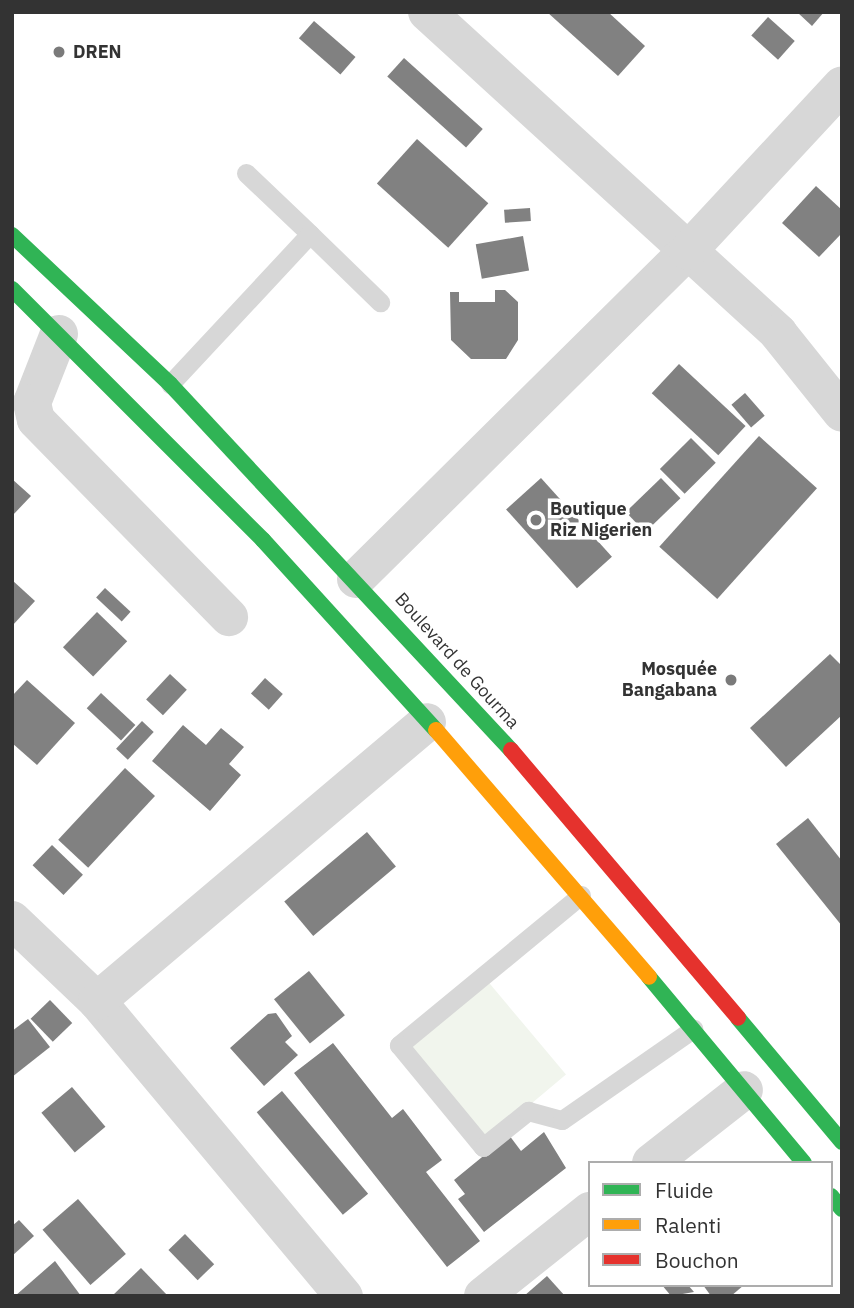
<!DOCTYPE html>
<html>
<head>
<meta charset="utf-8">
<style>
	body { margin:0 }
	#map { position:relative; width:854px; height:1308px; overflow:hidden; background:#fff; font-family:"IBM Plex Sans",sans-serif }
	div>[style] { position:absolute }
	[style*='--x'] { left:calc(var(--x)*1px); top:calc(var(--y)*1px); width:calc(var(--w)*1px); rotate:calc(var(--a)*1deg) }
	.green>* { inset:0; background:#f1f5ed; transform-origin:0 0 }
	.building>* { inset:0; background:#818181; transform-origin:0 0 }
	.lane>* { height:19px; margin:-9.5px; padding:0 9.5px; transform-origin:9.5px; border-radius:9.5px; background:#d7d7d7 }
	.street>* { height:38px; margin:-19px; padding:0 19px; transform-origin:19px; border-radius:19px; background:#d7d7d7 }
	.fast>* { height:16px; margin:-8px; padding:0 8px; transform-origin:8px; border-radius:8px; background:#30b455 }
	.slow>* { height:16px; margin:-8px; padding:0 8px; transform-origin:8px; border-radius:8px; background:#ff9f0a }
	.jam>* { height:16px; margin:-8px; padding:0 8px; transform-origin:8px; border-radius:8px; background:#e5322d }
	.dots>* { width:19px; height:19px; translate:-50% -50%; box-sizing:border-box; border:4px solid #fff; border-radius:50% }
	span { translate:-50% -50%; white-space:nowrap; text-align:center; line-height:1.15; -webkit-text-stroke:7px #fff; paint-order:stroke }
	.poi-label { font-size:18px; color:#333; font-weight:700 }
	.left { translate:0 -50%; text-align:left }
	.right { translate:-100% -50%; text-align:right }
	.street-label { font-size:18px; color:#333 }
	.frame { position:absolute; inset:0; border:14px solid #333; pointer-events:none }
	.legend { position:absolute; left:588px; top:1161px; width:245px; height:126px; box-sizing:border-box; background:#fff; border:2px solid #adadad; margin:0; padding:9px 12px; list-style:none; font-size:21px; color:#333 }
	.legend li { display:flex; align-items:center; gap:14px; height:35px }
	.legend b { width:35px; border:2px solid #adadad }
</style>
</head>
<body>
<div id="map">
	<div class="green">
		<i style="left:485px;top:978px;width:126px;height:102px;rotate:50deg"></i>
	</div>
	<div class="building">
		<i style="clip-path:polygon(547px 12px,608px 12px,645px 46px,618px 76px)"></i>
		<i style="clip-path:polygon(797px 12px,824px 12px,812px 26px)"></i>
		<i style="left:768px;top:17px;width:36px;height:25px;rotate:42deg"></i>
		<i style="left:314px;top:21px;width:55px;height:23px;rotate:41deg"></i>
		<i style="left:404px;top:58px;width:106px;height:25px;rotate:42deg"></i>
		<i style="left:417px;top:139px;width:96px;height:60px;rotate:42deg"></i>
		<i style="clip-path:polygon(816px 186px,842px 210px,842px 233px,819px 257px,782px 223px)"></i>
		<i style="left:530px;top:208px;width:13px;height:26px;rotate:86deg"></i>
		<i style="left:523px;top:236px;width:35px;height:48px;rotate:80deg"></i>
		<i style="clip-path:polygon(495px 290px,505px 290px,518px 302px,518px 340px,506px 359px,471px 359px,451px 340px,450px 292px,459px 292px,459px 302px,495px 302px)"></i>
		<i style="left:679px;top:364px;width:91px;height:40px;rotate:43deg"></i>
		<i style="left:745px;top:393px;width:30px;height:18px;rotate:49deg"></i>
		<i style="left:759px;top:436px;width:78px;height:149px;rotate:42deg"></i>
		<i style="left:691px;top:438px;width:35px;height:44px;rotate:45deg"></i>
		<i style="left:541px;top:478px;width:106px;height:47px;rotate:48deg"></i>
		<i style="left:661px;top:478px;width:28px;height:49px;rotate:46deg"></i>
		<i style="clip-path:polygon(12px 479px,31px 496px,12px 516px)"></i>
		<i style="clip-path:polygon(12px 580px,35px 601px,12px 626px)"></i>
		<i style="left:105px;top:588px;width:35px;height:13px;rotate:43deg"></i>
		<i style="left:97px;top:612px;width:42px;height:49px;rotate:44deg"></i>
		<i style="clip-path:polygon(830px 654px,842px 666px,842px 715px,786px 767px,750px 728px)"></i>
		<i style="left:170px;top:674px;width:23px;height:35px;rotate:43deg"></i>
		<i style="left:265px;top:678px;width:24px;height:21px;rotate:42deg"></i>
		<i style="clip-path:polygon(27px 680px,75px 723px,37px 765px,12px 743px,12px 696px)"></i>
		<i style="left:101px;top:693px;width:47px;height:21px;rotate:43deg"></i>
		<i style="left:142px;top:721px;width:16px;height:38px;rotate:43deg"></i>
		<i style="clip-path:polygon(183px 725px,206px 745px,221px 728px,244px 747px,229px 764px,241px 775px,210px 811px,152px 761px)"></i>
		<i style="left:125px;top:768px;width:41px;height:98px;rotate:43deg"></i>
		<i style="clip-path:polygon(808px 818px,842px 861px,842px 926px,776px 844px)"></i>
		<i style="left:367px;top:832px;width:45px;height:108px;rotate:50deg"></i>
		<i style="left:52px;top:845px;width:43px;height:28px;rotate:44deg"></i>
		<i style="left:309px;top:971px;width:57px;height:45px;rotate:51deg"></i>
		<i style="left:50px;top:1000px;width:32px;height:27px;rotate:46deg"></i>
		<i style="clip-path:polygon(276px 1013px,292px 1036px,285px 1042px,298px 1055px,264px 1086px,230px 1048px,268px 1014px)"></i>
		<i style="clip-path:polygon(28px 1019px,50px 1047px,12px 1077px,12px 1031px)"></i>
		<i style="clip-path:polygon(333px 1043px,392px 1118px,403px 1109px,442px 1160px,426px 1172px,480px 1241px,447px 1267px,294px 1073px)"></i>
		<i style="left:72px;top:1087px;width:52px;height:40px;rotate:50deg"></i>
		<i style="left:282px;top:1091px;width:134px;height:33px;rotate:50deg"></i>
		<i style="clip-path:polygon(544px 1132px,566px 1168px,484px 1232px,458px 1199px,465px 1194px,454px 1180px,509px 1135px,521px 1151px)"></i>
		<i style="left:78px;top:1199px;width:73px;height:47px;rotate:49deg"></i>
		<i style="clip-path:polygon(19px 1220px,34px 1236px,12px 1256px,12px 1226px)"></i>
		<i style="left:185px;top:1234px;width:42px;height:23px;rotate:46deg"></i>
		<i style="clip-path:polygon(55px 1261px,81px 1296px,15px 1296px)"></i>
		<i style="clip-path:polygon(141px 1268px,168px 1296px,112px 1296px)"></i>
		<i style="clip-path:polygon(547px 1276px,565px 1296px,524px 1296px)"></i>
		<i style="clip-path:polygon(662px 1285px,688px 1285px,694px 1292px,671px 1296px)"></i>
		<i style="clip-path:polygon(703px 1285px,744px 1285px,731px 1296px,711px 1296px)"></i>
	</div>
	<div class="lane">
		<i style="--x:246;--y:173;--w:88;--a:43.6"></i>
		<i style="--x:170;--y:384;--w:205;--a:-47"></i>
		<i style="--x:310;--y:234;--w:98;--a:44.2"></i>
		<i style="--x:581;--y:895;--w:236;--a:140.5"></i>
		<i style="--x:399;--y:1045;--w:132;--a:50.5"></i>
		<i style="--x:483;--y:1147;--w:58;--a:-38.7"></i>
		<i style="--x:528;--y:1111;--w:35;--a:15"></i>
		<i style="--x:562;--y:1120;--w:160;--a:-34.8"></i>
	</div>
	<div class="street">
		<i style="--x:427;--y:12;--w:476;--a:42.4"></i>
		<i style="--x:778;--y:333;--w:102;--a:51.3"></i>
		<i style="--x:59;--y:334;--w:74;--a:111.4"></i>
		<i style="--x:32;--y:403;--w:17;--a:77"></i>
		<i style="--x:36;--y:420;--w:276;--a:45.6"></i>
		<i style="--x:356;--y:579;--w:467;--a:-44.7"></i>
		<i style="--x:688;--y:251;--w:226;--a:-47.1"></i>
		<i style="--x:12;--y:920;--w:117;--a:43.6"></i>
		<i style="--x:97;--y:1001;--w:385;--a:50.1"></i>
		<i style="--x:97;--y:1001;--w:432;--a:-40.2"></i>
		<i style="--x:651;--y:1163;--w:118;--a:-38.1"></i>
		<i style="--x:483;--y:1296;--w:137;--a:-38.5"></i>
	</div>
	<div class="fast">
		<i style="--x:12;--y:235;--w:217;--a:43.3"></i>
		<i style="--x:170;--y:384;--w:500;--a:47.03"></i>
		<i style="--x:12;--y:289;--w:355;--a:45"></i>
		<i style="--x:263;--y:540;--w:257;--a:47.7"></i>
		<i style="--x:649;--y:977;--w:242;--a:50.2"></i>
		<i style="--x:738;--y:1018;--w:162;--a:50"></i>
		<i style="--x:831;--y:1196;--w:17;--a:50"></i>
	</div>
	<div class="slow">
		<i style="--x:436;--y:730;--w:326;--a:49.2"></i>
	</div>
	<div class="jam">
		<i style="--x:511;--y:750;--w:351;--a:49.7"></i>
	</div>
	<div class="dots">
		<i style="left:59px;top:52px;background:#7a7a7a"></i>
		<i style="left:536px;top:520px;background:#7a7a7a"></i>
		<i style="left:731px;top:680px;background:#7a7a7a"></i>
	</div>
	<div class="poi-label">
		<span class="left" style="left:73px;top:52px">DREN</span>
		<span class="left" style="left:550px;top:520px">Boutique<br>Riz Nigerien</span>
		<span class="right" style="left:717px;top:680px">Mosquée<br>Bangabana</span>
	</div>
	<div class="street-label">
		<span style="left:457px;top:661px;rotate:48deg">Boulevard de Gourma</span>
	</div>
	<div class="frame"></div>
	<ul class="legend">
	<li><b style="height:9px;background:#30b455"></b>Fluide</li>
	<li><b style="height:9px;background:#ff9f0a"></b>Ralenti</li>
	<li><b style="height:9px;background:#e5322d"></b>Bouchon</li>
	</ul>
</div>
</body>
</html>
